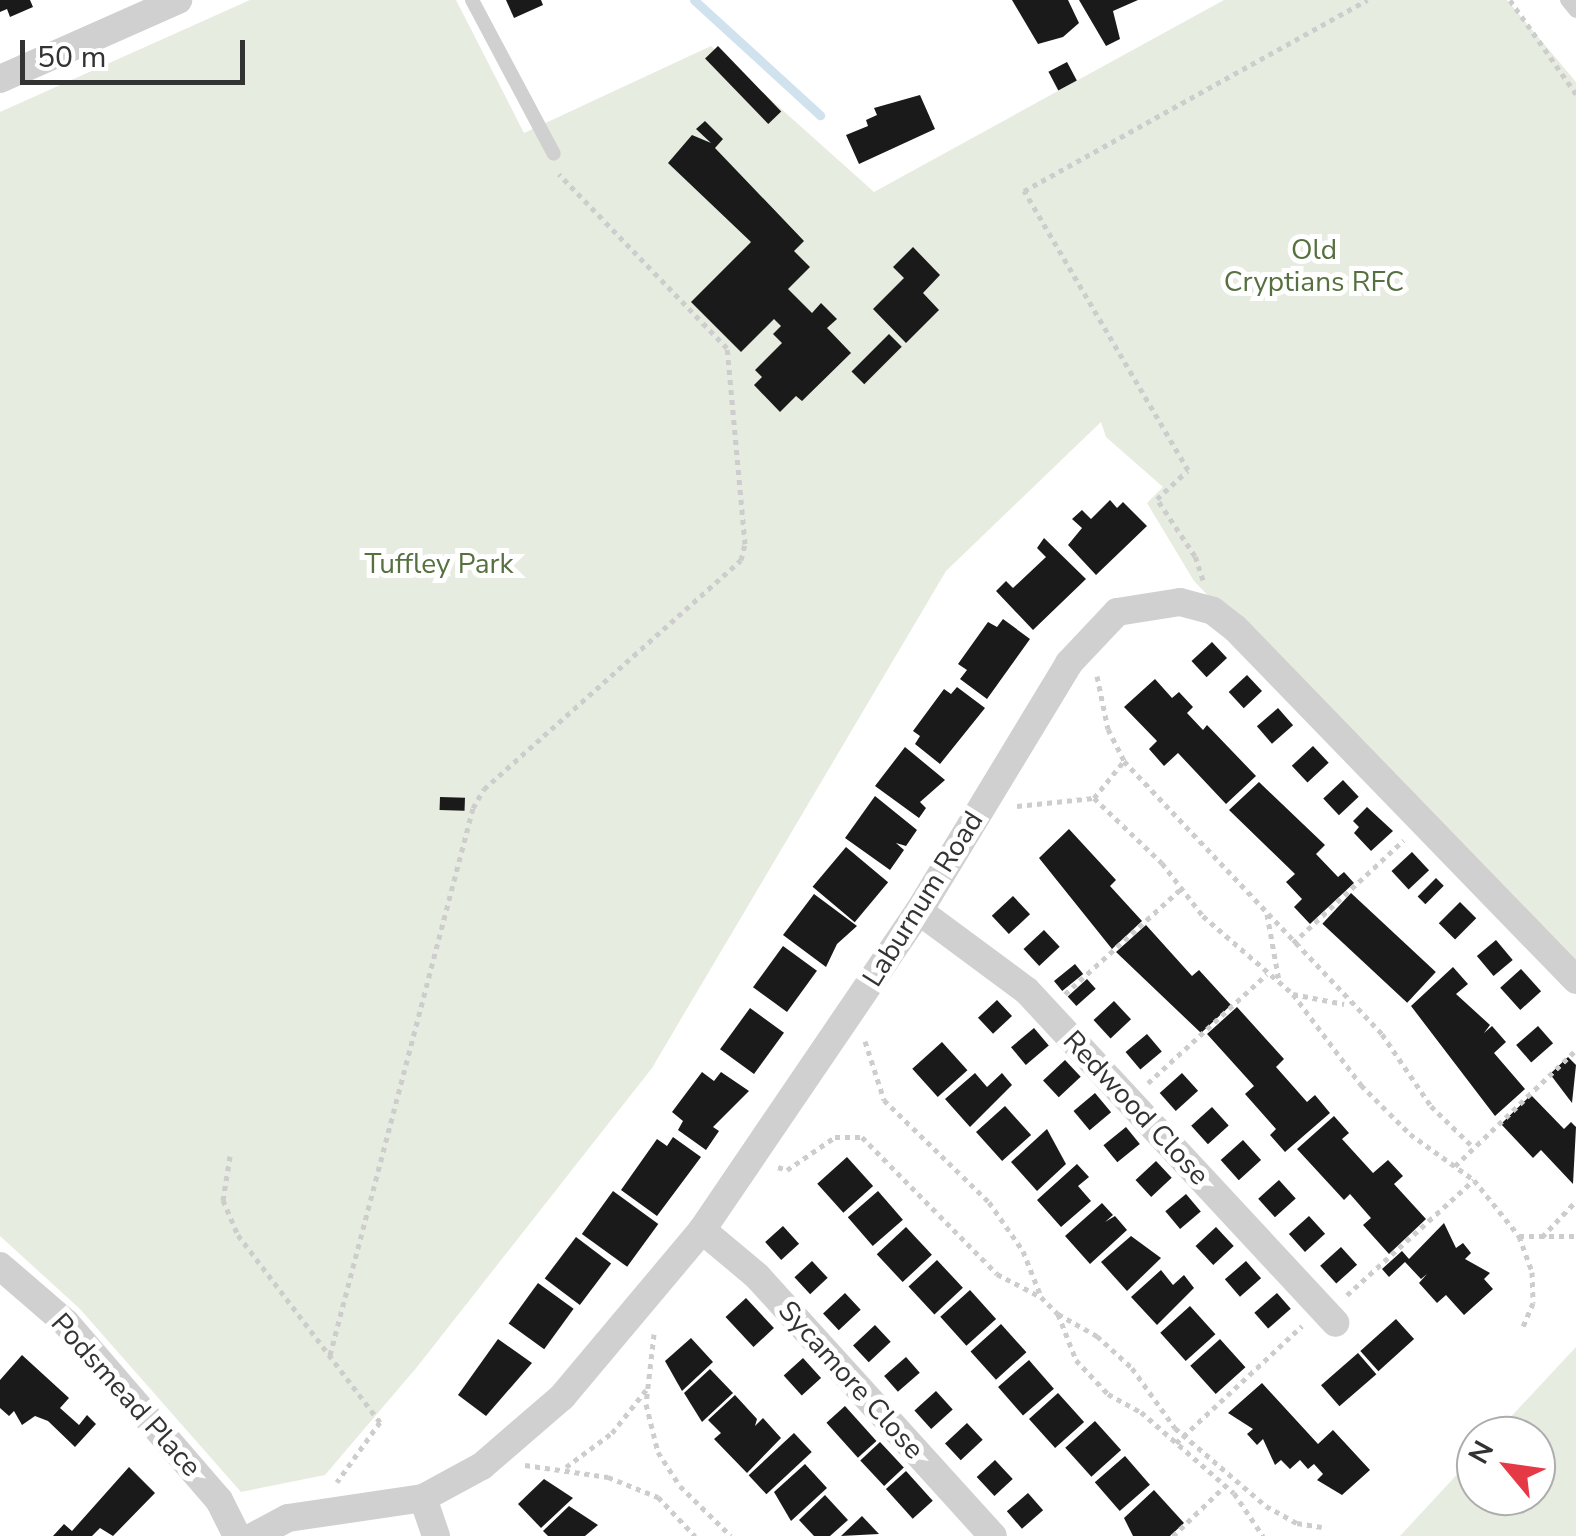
<!DOCTYPE html>
<html>
<head>
<meta charset="utf-8">
<style>
	body { margin:0 }
	#map { position:relative; width:1576px; height:1536px; overflow:hidden; background:#fff; font-family:"Nunito Sans",sans-serif }
	div>[style] { position:absolute }
	[style*='--x'] { left:calc(var(--x)*1px); top:calc(var(--y)*1px); width:calc(var(--w)*1px); rotate:calc(var(--a)*1deg) }
	.green>* { inset:0; background:#e6ecdf }
	.stream>* { height:9px; margin:-4.5px; padding:0 4.5px; transform-origin:4.5px; border-radius:4.5px; background:#cfe2ee }
	.building>* { inset:0; background:#1a1a1a; transform-origin:0 0 }
	.path>* { height:5px; margin-top:-2.5px; transform-origin:0; background:repeating-linear-gradient(90deg,#cdcdcd 0 5px,transparent 0 10px) }
	.service>* { height:14px; margin:-7px; padding:0 7px; transform-origin:7px; border-radius:7px; background:#d0d0d0 }
	.minor>* { height:28px; margin:-14px; padding:0 14px; transform-origin:14px; border-radius:14px; background:#d0d0d0 }
	span { translate:-50% -50%; white-space:nowrap; text-align:center; line-height:1.15; -webkit-text-stroke:10px #fff; paint-order:stroke }
	.park-label { font-size:28px; color:#56703f }
	.street-label { font-size:28px; color:#333 }
	.north { position:absolute; left:1456px; top:1416px; width:100px; height:100px; box-sizing:border-box; background:#fff; border:2px solid #adadad; border-radius:50%; rotate:299deg; font-size:28px; font-weight:700; line-height:40px; text-align:center; color:#333 }
	.north::after { content:''; display:block; margin:auto; width:35px; height:45px; background:#e63946; clip-path:polygon(50% 0,100% 100%,50% 72%,0 100%) }
	.scale { position:absolute; left:20px; top:40px; width:225px; height:45px; box-sizing:border-box; border:5px solid #333; border-top:0; padding-left:12px; font-size:30px; line-height:35px; white-space:nowrap; color:#333; -webkit-text-stroke:8px #fff; paint-order:stroke }
</style>
</head>
<body>
<div id="map">
	<div class="green">
		<i style="clip-path:polygon(250px 0,456px 0,524px 133px,711px 46px,874px 192px,1224px 0,1507px 0,1576px 82px,1576px 980px,1194px 581px,1147px 503px,1163px 487px,1106px 437px,1101px 422px,946px 571px,652px 1068px,417px 1367px,325px 1475px,241px 1492px,80px 1309px,0 1236px,0 112px)"></i>
		<i style="clip-path:polygon(1576px 1347px,1576px 1536px,1400px 1536px,1476px 1454px,1476px 1496px,1536px 1496px,1536px 1436px,1493px 1436px)"></i>
	</div>
	<div class="stream">
		<i style="--x:694;--y:0;--w:171;--a:42.4"></i>
	</div>
	<div class="building">
		<i style="clip-path:polygon(0 0,30px 0,33px 7px,10px 17px,7px 9px,0 12px)"></i>
		<i style="clip-path:polygon(506px 0,541px 0,543px 5px,514px 18px)"></i>
		<i style="clip-path:polygon(1012px 0,1068px 0,1079px 23px,1063px 37px,1038px 44px)"></i>
		<i style="clip-path:polygon(1079px 0,1138px 0,1113px 11px,1120px 39px,1106px 46px)"></i>
		<i style="left:718px;top:46px;width:91px;height:18px;rotate:46deg"></i>
		<i style="left:1067px;top:62px;width:21px;height:21px;rotate:62deg"></i>
		<i style="clip-path:polygon(920px 95px,935px 129px,859px 164px,846px 135px,868px 126px,866px 120px,877px 115px,874px 108px)"></i>
		<i style="clip-path:polygon(705px 121px,723px 139px,715px 148px,804px 241px,794px 251px,810px 267px,788px 289px,812px 313px,821px 303px,837px 319px,827px 328px,851px 353px,802px 401px,796px 396px,780px 412px,754px 385px,762px 377px,755px 370px,782px 343px,773px 334px,781px 326px,774px 319px,741px 352px,691px 302px,751px 242px,668px 163px,692px 135px,711px 143px,696px 129px)"></i>
		<i style="clip-path:polygon(913px 247px,940px 275px,923px 293px,939px 310px,906px 343px,873px 309px,904px 278px,893px 267px)"></i>
		<i style="left:889px;top:334px;width:18px;height:53px;rotate:45deg"></i>
		<i style="clip-path:polygon(1110px 500px,1117px 508px,1123px 502px,1147px 526px,1096px 575px,1068px 545px,1082px 528px,1072px 519px,1082px 510px,1091px 519px)"></i>
		<i style="clip-path:polygon(1044px 538px,1086px 579px,1033px 630px,996px 591px,1006px 581px,1013px 588px,1046px 557px,1037px 548px)"></i>
		<i style="clip-path:polygon(1003px 619px,1030px 639px,987px 699px,960px 679px,967px 670px,958px 664px,988px 622px,997px 627px)"></i>
		<i style="left:1212px;top:642px;width:22px;height:28px;rotate:47deg"></i>
		<i style="left:1247px;top:675px;width:22px;height:25px;rotate:47deg"></i>
		<i style="clip-path:polygon(1155px 679px,1172px 698px,1179px 692px,1193px 707px,1187px 713px,1203px 730px,1207px 725px,1256px 776px,1226px 804px,1178px 753px,1164px 766px,1149px 749px,1157px 741px,1124px 707px)"></i>
		<i style="clip-path:polygon(957px 687px,985px 708px,940px 764px,915px 744px,920px 736px,913px 731px,944px 689px,951px 694px)"></i>
		<i style="left:1278px;top:708px;width:23px;height:28px;rotate:49deg"></i>
		<i style="left:1313px;top:746px;width:23px;height:29px;rotate:47deg"></i>
		<i style="clip-path:polygon(905px 747px,945px 780px,920px 802px,926px 808px,919px 818px,875px 786px)"></i>
		<i style="left:1343px;top:780px;width:23px;height:27px;rotate:47deg"></i>
		<i style="clip-path:polygon(1259px 782px,1325px 845px,1316px 854px,1338px 877px,1344px 872px,1354px 883px,1310px 924px,1294px 907px,1302px 899px,1286px 882px,1295px 874px,1229px 810px)"></i>
		<i style="clip-path:polygon(875px 796px,917px 830px,906px 846px,896px 843px,904px 850px,890px 870px,845px 838px)"></i>
		<i style="left:440px;top:797px;width:25px;height:13px;rotate:2deg"></i>
		<i style="clip-path:polygon(1367px 807px,1393px 831px,1371px 851px,1354px 833px,1359px 827px,1353px 821px)"></i>
		<i style="clip-path:polygon(1069px 829px,1116px 880px,1110px 886px,1142px 921px,1112px 949px,1039px 858px)"></i>
		<i style="left:846px;top:847px;width:55px;height:52px;rotate:40deg"></i>
		<i style="left:1412px;top:852px;width:25px;height:28px;rotate:47deg"></i>
		<i style="left:1436px;top:878px;width:11px;height:26px;rotate:45deg"></i>
		<i style="left:1351px;top:893px;width:116px;height:42px;rotate:43deg"></i>
		<i style="clip-path:polygon(814px 894px,857px 926px,837px 944px,826px 967px,783px 935px)"></i>
		<i style="left:1013px;top:896px;width:25px;height:29px;rotate:47deg"></i>
		<i style="left:1460px;top:902px;width:23px;height:30px;rotate:45deg"></i>
		<i style="clip-path:polygon(1146px 925px,1192px 976px,1199px 970px,1231px 1005px,1201px 1033px,1116px 952px)"></i>
		<i style="left:1044px;top:930px;width:23px;height:28px;rotate:47deg"></i>
		<i style="left:1496px;top:940px;width:26px;height:25px;rotate:50deg"></i>
		<i style="left:783px;top:946px;width:42px;height:51px;rotate:36deg"></i>
		<i style="left:1075px;top:964px;width:13px;height:27px;rotate:51deg"></i>
		<i style="clip-path:polygon(1453px 967px,1468px 984px,1456px 994px,1490px 1025px,1484px 1033px,1492px 1026px,1506px 1042px,1494px 1053px,1525px 1089px,1495px 1116px,1411px 1006px)"></i>
		<i style="left:1521px;top:969px;width:30px;height:28px;rotate:48deg"></i>
		<i style="left:1087px;top:979px;width:13px;height:26px;rotate:48deg"></i>
		<i style="left:997px;top:1000px;width:22px;height:26px;rotate:47deg"></i>
		<i style="left:1114px;top:1001px;width:25px;height:28px;rotate:47deg"></i>
		<i style="clip-path:polygon(1237px 1007px,1284px 1059px,1276px 1067px,1307px 1102px,1315px 1095px,1330px 1113px,1285px 1152px,1270px 1135px,1276px 1129px,1245px 1094px,1254px 1086px,1207px 1034px)"></i>
		<i style="left:750px;top:1008px;width:42px;height:51px;rotate:36deg"></i>
		<i style="left:1538px;top:1026px;width:23px;height:29px;rotate:49deg"></i>
		<i style="left:1034px;top:1028px;width:23px;height:30px;rotate:50deg"></i>
		<i style="left:1147px;top:1034px;width:23px;height:28px;rotate:50deg"></i>
		<i style="left:942px;top:1042px;width:38px;height:40px;rotate:48deg"></i>
		<i style="clip-path:polygon(1568px 1057px,1576px 1065px,1572px 1103px,1550px 1074px)"></i>
		<i style="left:1065px;top:1060px;width:23px;height:30px;rotate:47deg"></i>
		<i style="clip-path:polygon(702px 1072px,714px 1081px,721px 1072px,749px 1091px,713px 1127px,719px 1131px,706px 1150px,678px 1130px,683px 1121px,672px 1112px)"></i>
		<i style="clip-path:polygon(975px 1073px,987px 1087px,1002px 1073px,1012px 1085px,970px 1127px,945px 1099px)"></i>
		<i style="left:1182px;top:1073px;width:24px;height:30px;rotate:48deg"></i>
		<i style="left:1095px;top:1093px;width:25px;height:28px;rotate:50deg"></i>
		<i style="clip-path:polygon(1531px 1095px,1564px 1129px,1571px 1122px,1576px 1127px,1573px 1184px,1541px 1150px,1533px 1158px,1501px 1124px)"></i>
		<i style="left:1005px;top:1106px;width:39px;height:39px;rotate:48deg"></i>
		<i style="left:1212px;top:1107px;width:25px;height:28px;rotate:48deg"></i>
		<i style="clip-path:polygon(1334px 1116px,1349px 1133px,1342px 1139px,1373px 1173px,1388px 1160px,1403px 1176px,1394px 1184px,1426px 1219px,1389px 1254px,1363px 1225px,1371px 1218px,1350px 1194px,1344px 1200px,1297px 1149px)"></i>
		<i style="left:1126px;top:1127px;width:22px;height:29px;rotate:51deg"></i>
		<i style="clip-path:polygon(1047px 1129px,1066px 1164px,1037px 1191px,1011px 1162px)"></i>
		<i style="clip-path:polygon(673px 1137px,701px 1157px,657px 1216px,621px 1190px,657px 1139px,667px 1146px)"></i>
		<i style="left:1243px;top:1140px;width:27px;height:30px;rotate:48deg"></i>
		<i style="left:847px;top:1157px;width:39px;height:40px;rotate:48deg"></i>
		<i style="left:1156px;top:1161px;width:23px;height:28px;rotate:47deg"></i>
		<i style="clip-path:polygon(1077px 1164px,1089px 1177px,1078px 1186px,1091px 1201px,1061px 1227px,1037px 1200px)"></i>
		<i style="left:1279px;top:1180px;width:25px;height:28px;rotate:48deg"></i>
		<i style="left:613px;top:1191px;width:56px;height:53px;rotate:36deg"></i>
		<i style="left:878px;top:1191px;width:38px;height:40px;rotate:49deg"></i>
		<i style="left:1186px;top:1194px;width:23px;height:27px;rotate:50deg"></i>
		<i style="clip-path:polygon(1102px 1203px,1113px 1215px,1105px 1222px,1115px 1216px,1127px 1230px,1090px 1264px,1065px 1236px)"></i>
		<i style="left:1309px;top:1216px;width:24px;height:27px;rotate:48deg"></i>
		<i style="clip-path:polygon(1444px 1223px,1456px 1248px,1463px 1243px,1471px 1253px,1465px 1259px,1490px 1273px,1484px 1279px,1493px 1289px,1464px 1315px,1446px 1295px,1437px 1303px,1419px 1283px,1427px 1274px,1421px 1279px,1405px 1262px,1389px 1277px,1382px 1269px,1402px 1251px,1409px 1259px)"></i>
		<i style="left:783px;top:1226px;width:24px;height:24px;rotate:48deg"></i>
		<i style="left:906px;top:1227px;width:38px;height:40px;rotate:47deg"></i>
		<i style="left:1216px;top:1227px;width:26px;height:28px;rotate:47deg"></i>
		<i style="clip-path:polygon(1131px 1236px,1161px 1258px,1127px 1291px,1101px 1262px)"></i>
		<i style="left:576px;top:1237px;width:44px;height:52px;rotate:37deg"></i>
		<i style="left:1341px;top:1247px;width:24px;height:28px;rotate:48deg"></i>
		<i style="left:937px;top:1260px;width:38px;height:39px;rotate:47deg"></i>
		<i style="left:812px;top:1261px;width:23px;height:24px;rotate:47deg"></i>
		<i style="left:1246px;top:1261px;width:23px;height:28px;rotate:49deg"></i>
		<i style="clip-path:polygon(1161px 1270px,1173px 1285px,1184px 1275px,1194px 1288px,1157px 1325px,1131px 1297px)"></i>
		<i style="left:538px;top:1283px;width:44px;height:50px;rotate:36deg"></i>
		<i style="left:970px;top:1290px;width:39px;height:40px;rotate:48deg"></i>
		<i style="left:845px;top:1293px;width:23px;height:30px;rotate:47deg"></i>
		<i style="left:1277px;top:1293px;width:21px;height:30px;rotate:49deg"></i>
		<i style="left:746px;top:1298px;width:41px;height:28px;rotate:47deg"></i>
		<i style="left:1190px;top:1306px;width:38px;height:40px;rotate:48deg"></i>
		<i style="left:1396px;top:1319px;width:27px;height:48px;rotate:48deg"></i>
		<i style="left:1001px;top:1324px;width:38px;height:41px;rotate:48deg"></i>
		<i style="left:875px;top:1325px;width:23px;height:30px;rotate:47deg"></i>
		<i style="clip-path:polygon(691px 1338px,713px 1362px,682px 1391px,665px 1361px)"></i>
		<i style="clip-path:polygon(498px 1339px,532px 1363px,486px 1416px,458px 1395px)"></i>
		<i style="left:1220px;top:1339px;width:38px;height:40px;rotate:48deg"></i>
		<i style="left:1358px;top:1353px;width:28px;height:49px;rotate:49deg"></i>
		<i style="clip-path:polygon(22px 1355px,69px 1398px,60px 1408px,79px 1425px,87px 1415px,96px 1424px,75px 1447px,48px 1421px,35px 1416px,22px 1425px,14px 1411px,9px 1416px,0 1408px,0 1380px)"></i>
		<i style="left:906px;top:1357px;width:21px;height:29px;rotate:49deg"></i>
		<i style="left:803px;top:1358px;width:27px;height:26px;rotate:48deg"></i>
		<i style="left:1029px;top:1360px;width:38px;height:41px;rotate:49deg"></i>
		<i style="clip-path:polygon(710px 1369px,733px 1393px,702px 1422px,684px 1393px)"></i>
		<i style="clip-path:polygon(1262px 1383px,1318px 1444px,1333px 1430px,1370px 1470px,1342px 1495px,1317px 1480px,1323px 1474px,1314px 1464px,1308px 1469px,1300px 1460px,1290px 1469px,1281px 1460px,1275px 1465px,1263px 1439px,1257px 1445px,1247px 1434px,1253px 1429px,1228px 1413px)"></i>
		<i style="left:936px;top:1391px;width:25px;height:29px;rotate:48deg"></i>
		<i style="left:1058px;top:1393px;width:39px;height:39px;rotate:48deg"></i>
		<i style="clip-path:polygon(735px 1395px,757px 1419px,755px 1426px,763px 1418px,781px 1438px,747px 1473px,714px 1439px,721px 1433px,708px 1420px)"></i>
		<i style="left:845px;top:1406px;width:47px;height:25px;rotate:48deg"></i>
		<i style="left:1095px;top:1421px;width:39px;height:40px;rotate:48deg"></i>
		<i style="left:967px;top:1423px;width:23px;height:30px;rotate:47deg"></i>
		<i style="left:794px;top:1433px;width:26px;height:62px;rotate:47deg"></i>
		<i style="left:880px;top:1442px;width:35px;height:27px;rotate:47deg"></i>
		<i style="left:1125px;top:1456px;width:38px;height:40px;rotate:49deg"></i>
		<i style="left:995px;top:1460px;width:26px;height:25px;rotate:47deg"></i>
		<i style="clip-path:polygon(805px 1464px,827px 1488px,791px 1521px,774px 1492px)"></i>
		<i style="clip-path:polygon(129px 1467px,155px 1493px,113px 1536px,100px 1528px,92px 1536px,53px 1536px,64px 1524px,72px 1531px)"></i>
		<i style="left:906px;top:1471px;width:40px;height:27px;rotate:48deg"></i>
		<i style="clip-path:polygon(544px 1479px,573px 1498px,541px 1528px,518px 1504px)"></i>
		<i style="clip-path:polygon(1154px 1490px,1184px 1523px,1170px 1536px,1133px 1536px,1124px 1518px)"></i>
		<i style="left:1028px;top:1493px;width:23px;height:28px;rotate:49deg"></i>
		<i style="clip-path:polygon(825px 1495px,848px 1520px,830px 1536px,814px 1536px,799px 1520px)"></i>
		<i style="clip-path:polygon(569px 1506px,598px 1525px,585px 1536px,548px 1536px,543px 1531px)"></i>
		<i style="clip-path:polygon(862px 1516px,879px 1534px,841px 1536px)"></i>
	</div>
	<div class="path">
		<i style="--x:1510;--y:0;--w:115;--a:54.9"></i>
		<i style="--x:1203;--y:580;--w:25;--a:-108"></i>
		<i style="--x:1195;--y:556;--w:69;--a:-123.7"></i>
		<i style="--x:1157;--y:499;--w:42;--a:-43.1"></i>
		<i style="--x:1188;--y:470;--w:324;--a:-120.4"></i>
		<i style="--x:1024;--y:191;--w:393;--a:-29.1"></i>
		<i style="--x:1097;--y:676;--w:54;--a:78.3"></i>
		<i style="--x:1108;--y:729;--w:36;--a:63"></i>
		<i style="--x:1124;--y:761;--w:376;--a:46.6"></i>
		<i style="--x:1382;--y:1034;--w:87;--a:55.8"></i>
		<i style="--x:1431;--y:1106;--w:57;--a:44.3"></i>
		<i style="--x:1094;--y:798;--w:48;--a:-51"></i>
		<i style="--x:1017;--y:806;--w:77;--a:-5.9"></i>
		<i style="--x:1094;--y:798;--w:94;--a:43.7"></i>
		<i style="--x:1162;--y:863;--w:67;--a:52.3"></i>
		<i style="--x:1203;--y:916;--w:119;--a:40.9"></i>
		<i style="--x:1293;--y:994;--w:114;--a:53.2"></i>
		<i style="--x:1361;--y:1085;--w:69;--a:45"></i>
		<i style="--x:1410;--y:1134;--w:79;--a:35.7"></i>
		<i style="--x:1474;--y:1180;--w:72;--a:51.2"></i>
		<i style="--x:1519;--y:1236;--w:38;--a:70"></i>
		<i style="--x:1532;--y:1272;--w:31;--a:88"></i>
		<i style="--x:1533;--y:1303;--w:26;--a:113"></i>
		<i style="--x:1267;--y:914;--w:68;--a:79.8"></i>
		<i style="--x:1293;--y:943;--w:151;--a:-42.9"></i>
		<i style="--x:1065;--y:994;--w:158;--a:-42.2"></i>
		<i style="--x:1293;--y:994;--w:52;--a:11.1"></i>
		<i style="--x:865;--y:1041;--w:62;--a:72.1"></i>
		<i style="--x:884;--y:1100;--w:146;--a:44.2"></i>
		<i style="--x:989;--y:1202;--w:60;--a:55.2"></i>
		<i style="--x:1023;--y:1251;--w:46;--a:68.4"></i>
		<i style="--x:1148;--y:1083;--w:161;--a:-42.5"></i>
		<i style="--x:230;--y:1156;--w:45;--a:99"></i>
		<i style="--x:223;--y:1200;--w:38;--a:67"></i>
		<i style="--x:238;--y:1235;--w:235;--a:52.8"></i>
		<i style="--x:380;--y:1422;--w:74;--a:125.6"></i>
		<i style="--x:1455;--y:1166;--w:168;--a:-43.8"></i>
		<i style="--x:778;--y:1167;--w:9;--a:18"></i>
		<i style="--x:787;--y:1170;--w:58;--a:-34.5"></i>
		<i style="--x:835;--y:1137;--w:27;--a:0"></i>
		<i style="--x:862;--y:1137;--w:192;--a:45.4"></i>
		<i style="--x:997;--y:1274;--w:50;--a:27.6"></i>
		<i style="--x:1041;--y:1297;--w:24;--a:45"></i>
		<i style="--x:1058;--y:1314;--w:49;--a:68.6"></i>
		<i style="--x:1076;--y:1360;--w:47;--a:46.7"></i>
		<i style="--x:1108;--y:1394;--w:38;--a:29"></i>
		<i style="--x:1141;--y:1412;--w:123;--a:41.1"></i>
		<i style="--x:1234;--y:1493;--w:52;--a:56"></i>
		<i style="--x:1519;--y:1236;--w:57;--a:0"></i>
		<i style="--x:1542;--y:1237;--w:50;--a:-46.6"></i>
		<i style="--x:1347;--y:1295;--w:171;--a:-42.2"></i>
		<i style="--x:1058;--y:1314;--w:45;--a:29.4"></i>
		<i style="--x:1097;--y:1336;--w:47;--a:42.4"></i>
		<i style="--x:1132;--y:1368;--w:74;--a:54.4"></i>
		<i style="--x:1175;--y:1428;--w:120;--a:40.6"></i>
		<i style="--x:1266;--y:1506;--w:35;--a:29"></i>
		<i style="--x:1297;--y:1523;--w:25;--a:9"></i>
		<i style="--x:654;--y:1334;--w:70;--a:96.5"></i>
		<i style="--x:646;--y:1404;--w:49;--a:76"></i>
		<i style="--x:658;--y:1452;--w:40;--a:57.1"></i>
		<i style="--x:680;--y:1486;--w:71;--a:44.4"></i>
		<i style="--x:330;--y:1355;--w:565;--a:-75.35"></i>
		<i style="--x:473;--y:808;--w:22;--a:-60"></i>
		<i style="--x:484;--y:789;--w:344;--a:-41.7"></i>
		<i style="--x:741;--y:560;--w:16;--a:-76"></i>
		<i style="--x:745;--y:544;--w:197;--a:-95.2"></i>
		<i style="--x:727;--y:348;--w:242;--a:-134"></i>
		<i style="--x:1176;--y:1443;--w:172;--a:-42.9"></i>
		<i style="--x:525;--y:1465;--w:84;--a:8.2"></i>
		<i style="--x:608;--y:1477;--w:54;--a:21.8"></i>
		<i style="--x:658;--y:1497;--w:54;--a:46.5"></i>
		<i style="--x:566;--y:1467;--w:57;--a:-36.5"></i>
		<i style="--x:612;--y:1433;--w:55;--a:-51.7"></i>
		<i style="--x:1173;--y:1536;--w:74;--a:-43.9"></i>
	</div>
	<div class="service">
		<i style="--x:472;--y:0;--w:174;--a:62"></i>
		<i style="--x:1567;--y:0;--w:14;--a:51"></i>
	</div>
	<div class="minor">
		<i style="--x:0;--y:79;--w:195;--a:-23.9"></i>
		<i style="--x:919;--y:911;--w:134;--a:36.5"></i>
		<i style="--x:1027;--y:991;--w:453;--a:47.1"></i>
		<i style="--x:702;--y:1230;--w:72;--a:39.9"></i>
		<i style="--x:757;--y:1276;--w:351;--a:47.8"></i>
		<i style="--x:0;--y:1266;--w:87;--a:40.8"></i>
		<i style="--x:66;--y:1323;--w:234;--a:49.2"></i>
		<i style="--x:219;--y:1500;--w:40;--a:63.4"></i>
		<i style="--x:423;--y:1498;--w:40;--a:71.1"></i>
		<i style="--x:254;--y:1536;--w:38;--a:-28"></i>
		<i style="--x:288;--y:1518;--w:136;--a:-8.4"></i>
		<i style="--x:423;--y:1498;--w:67;--a:-28.5"></i>
		<i style="--x:482;--y:1466;--w:106;--a:-40.8"></i>
		<i style="--x:562;--y:1397;--w:218;--a:-50"></i>
		<i style="--x:702;--y:1230;--w:386;--a:-55.8"></i>
		<i style="--x:919;--y:911;--w:290;--a:-58.8"></i>
		<i style="--x:1069;--y:663;--w:70;--a:-46.7"></i>
		<i style="--x:1117;--y:612;--w:64;--a:-9"></i>
		<i style="--x:1180;--y:602;--w:34;--a:15"></i>
		<i style="--x:1213;--y:611;--w:28;--a:38"></i>
		<i style="--x:1235;--y:628;--w:490;--a:45.9"></i>
	</div>
	<div class="park-label">
		<span style="left:1314px;top:266px">Old<br>Cryptians RFC</span>
		<span style="left:439px;top:564px">Tuffley Park</span>
	</div>
	<div class="street-label">
		<span style="left:923px;top:899px;rotate:-58deg">Laburnum Road</span>
		<span style="left:1136px;top:1108px;rotate:47deg">Redwood Close</span>
		<span style="left:851px;top:1380px;rotate:48deg">Sycamore Close</span>
		<span style="left:126px;top:1395px;rotate:48deg">Podsmead Place</span>
	</div>
	<div class="north">N</div>
	<div class="scale">50 m</div>
</div>
</body>
</html>
